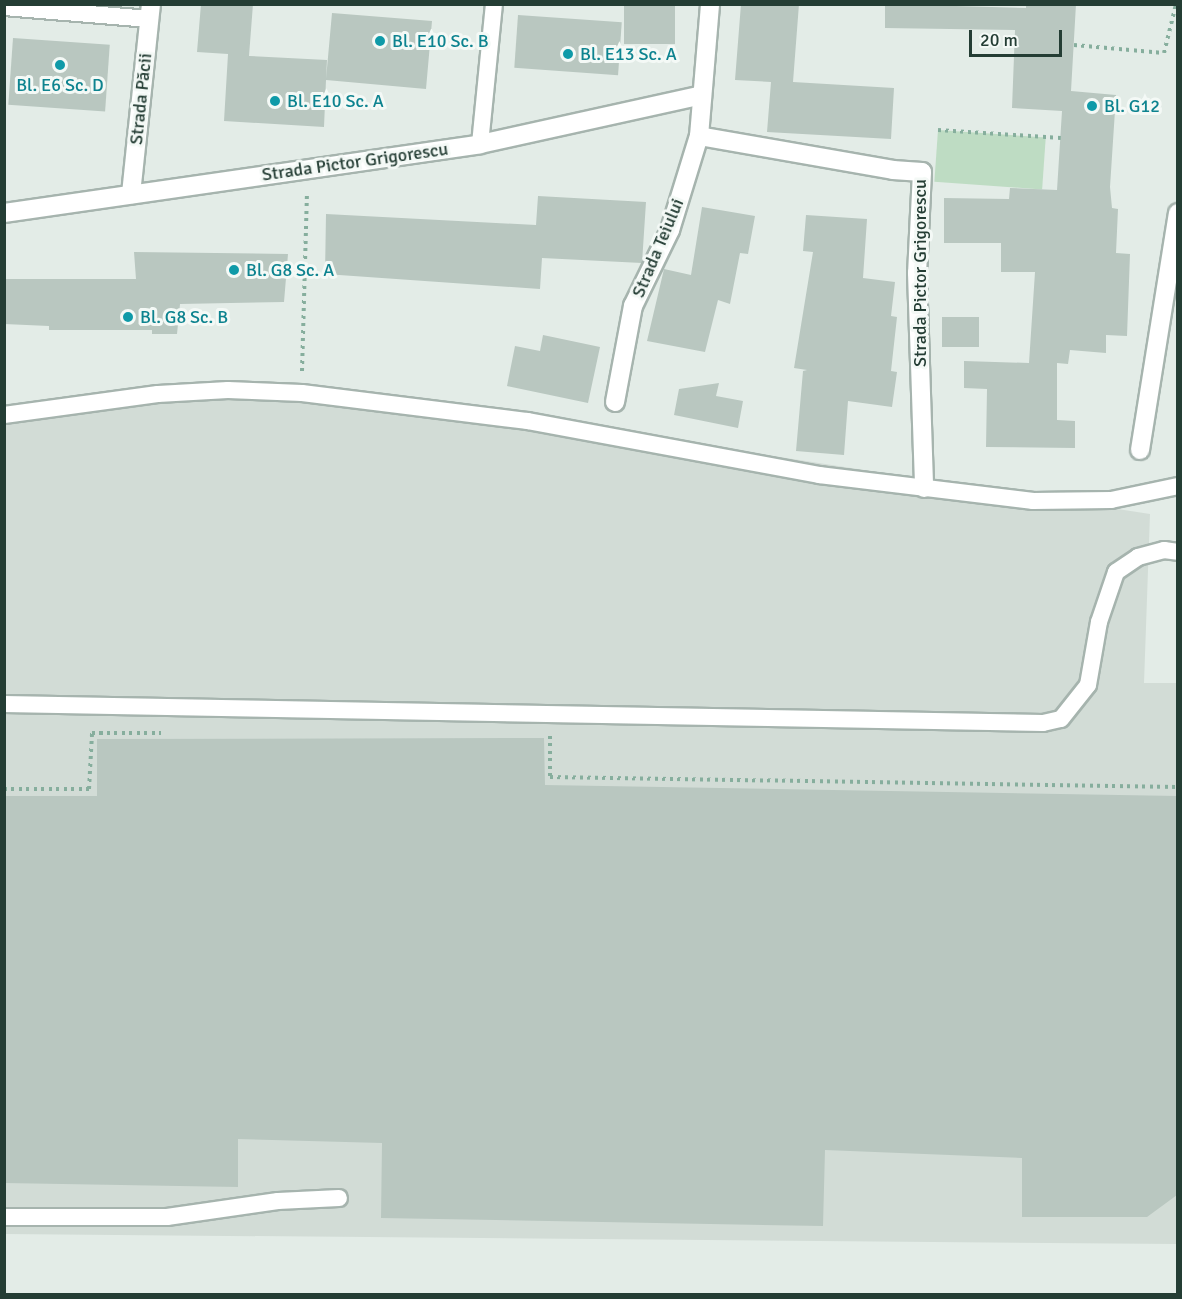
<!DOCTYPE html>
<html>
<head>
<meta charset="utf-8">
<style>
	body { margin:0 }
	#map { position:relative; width:1182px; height:1299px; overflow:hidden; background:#e3ece7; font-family:Signika,sans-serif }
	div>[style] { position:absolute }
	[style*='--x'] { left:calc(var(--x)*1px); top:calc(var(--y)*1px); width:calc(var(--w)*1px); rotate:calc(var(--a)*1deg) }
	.built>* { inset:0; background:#d2dcd6 }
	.green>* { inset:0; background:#bedcc3; transform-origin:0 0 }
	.building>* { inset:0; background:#b9c7c0; transform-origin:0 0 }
	.path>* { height:4px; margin-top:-2px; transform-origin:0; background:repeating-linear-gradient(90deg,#86ae9d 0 3px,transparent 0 7.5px) }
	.roads { filter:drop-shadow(2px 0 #a6b4ae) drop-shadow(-2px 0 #a6b4ae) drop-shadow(0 2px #a6b4ae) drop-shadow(0 -2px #a6b4ae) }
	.lane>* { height:16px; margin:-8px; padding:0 8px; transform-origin:8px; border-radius:8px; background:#fff }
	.street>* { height:18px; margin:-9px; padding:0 9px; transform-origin:9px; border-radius:9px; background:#fff }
	.dots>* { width:16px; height:16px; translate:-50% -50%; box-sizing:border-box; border:3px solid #f4f9f6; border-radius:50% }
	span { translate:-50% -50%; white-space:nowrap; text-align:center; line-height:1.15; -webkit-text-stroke:6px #f4f9f6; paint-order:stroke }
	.culture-label { font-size:18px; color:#0d838f }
	.left { translate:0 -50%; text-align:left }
	.street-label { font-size:18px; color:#243d34 }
	.frame { position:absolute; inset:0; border:6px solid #243d34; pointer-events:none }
	.scale { position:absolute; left:969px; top:30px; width:93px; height:27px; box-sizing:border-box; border:3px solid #243d34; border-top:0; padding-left:8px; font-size:18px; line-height:21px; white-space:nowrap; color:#243d34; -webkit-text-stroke:4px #f4f9f6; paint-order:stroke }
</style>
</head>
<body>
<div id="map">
	<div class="built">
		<i style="clip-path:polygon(192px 388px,489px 412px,1150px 514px,1144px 683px,1178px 683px,1177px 1244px,5px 1234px,4px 413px)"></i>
	</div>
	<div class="green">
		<i style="left:938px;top:130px;width:108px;height:52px;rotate:4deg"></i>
	</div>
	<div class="building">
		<i style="clip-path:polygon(201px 4px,253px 4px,249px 56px,327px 60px,326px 79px,332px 13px,432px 21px,426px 89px,326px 80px,324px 127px,224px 121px,228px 54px,197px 52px)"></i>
		<i style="left:624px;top:4px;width:51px;height:40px"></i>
		<i style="clip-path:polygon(741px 4px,799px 4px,793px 82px,894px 88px,891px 139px,767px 132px,771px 82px,735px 80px)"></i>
		<i style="clip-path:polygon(885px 4px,1026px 8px,1026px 4px,1076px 4px,1071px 91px,1116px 95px,1110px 187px,1112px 208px,1118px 209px,1116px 253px,1130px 254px,1127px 336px,1106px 335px,1106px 353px,1070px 350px,1068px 364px,1057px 363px,1057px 420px,1075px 421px,1075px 448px,986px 447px,987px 389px,964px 388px,964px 361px,1029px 363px,1035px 272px,1001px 272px,1001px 243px,944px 243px,944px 198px,1009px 199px,1010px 188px,1057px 190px,1062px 111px,1012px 108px,1015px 30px,885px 28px)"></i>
		<i style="left:518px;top:15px;width:104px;height:53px;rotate:4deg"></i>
		<i style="left:13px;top:38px;width:97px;height:67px;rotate:4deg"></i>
		<i style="clip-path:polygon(538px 196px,646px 202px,642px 263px,542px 258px,540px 289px,325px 274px,326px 214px,536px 225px)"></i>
		<i style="clip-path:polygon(702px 207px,755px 216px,748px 254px,740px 253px,730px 304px,718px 300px,705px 352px,647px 341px,664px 269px,691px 275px)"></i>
		<i style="clip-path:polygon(806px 215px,867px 219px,863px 278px,895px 282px,891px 316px,897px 317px,891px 371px,897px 372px,892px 407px,848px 401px,844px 455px,796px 451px,803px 371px,807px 370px,794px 368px,813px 252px,803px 251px)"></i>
		<i style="clip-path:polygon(134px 252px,288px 254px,284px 302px,180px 304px,177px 334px,152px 334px,152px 330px,49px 330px,49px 326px,4px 324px,4px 279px,136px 279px)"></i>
		<i style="left:942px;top:317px;width:37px;height:30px"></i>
		<i style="clip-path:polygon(543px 335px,600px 347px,588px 403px,507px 386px,515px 346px,540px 351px)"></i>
		<i style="clip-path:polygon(719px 383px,716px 396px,743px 401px,738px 428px,674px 415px,679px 389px)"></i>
		<i style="clip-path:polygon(544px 738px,545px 785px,1178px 796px,1177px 1195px,1147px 1217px,1022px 1217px,1022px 1158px,825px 1150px,823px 1226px,381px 1218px,382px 1143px,238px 1139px,238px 1187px,4px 1183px,4px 796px,97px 796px,97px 739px)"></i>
	</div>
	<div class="path">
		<i style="--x:1074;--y:45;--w:90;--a:5.1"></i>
		<i style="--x:1164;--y:53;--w:50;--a:-76.2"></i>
		<i style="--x:938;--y:130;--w:123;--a:3.7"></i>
		<i style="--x:302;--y:371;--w:178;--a:-88.4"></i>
		<i style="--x:550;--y:736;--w:41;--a:90"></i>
		<i style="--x:550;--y:777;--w:628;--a:0.91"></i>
		<i style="--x:4;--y:789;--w:85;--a:0"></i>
		<i style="--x:89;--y:789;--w:56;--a:-86.9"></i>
		<i style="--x:92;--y:733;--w:69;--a:0"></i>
	</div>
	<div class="roads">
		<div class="lane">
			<i style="--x:4;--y:7;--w:145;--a:4.7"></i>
			<i style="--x:480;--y:144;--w:141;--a:-84.3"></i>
			<i style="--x:4;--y:415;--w:155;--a:-7.8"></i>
			<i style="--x:158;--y:394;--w:70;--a:-3.3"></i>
			<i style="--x:228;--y:390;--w:74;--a:2.3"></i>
			<i style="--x:302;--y:393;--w:228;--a:7.1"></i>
			<i style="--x:528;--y:421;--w:296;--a:10.5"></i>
			<i style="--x:819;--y:475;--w:216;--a:6.9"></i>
			<i style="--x:1033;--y:501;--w:78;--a:-0.7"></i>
			<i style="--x:1111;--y:500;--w:68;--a:-11.8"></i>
			<i style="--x:4;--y:704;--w:1039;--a:1.05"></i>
			<i style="--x:1043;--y:723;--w:18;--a:-13"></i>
			<i style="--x:1061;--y:719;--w:43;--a:-51.5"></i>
			<i style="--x:1088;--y:685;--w:64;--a:-80.1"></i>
			<i style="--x:1099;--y:622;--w:53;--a:-71.2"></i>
			<i style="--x:1116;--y:572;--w:27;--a:-34"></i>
			<i style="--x:1138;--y:557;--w:27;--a:-15"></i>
			<i style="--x:1164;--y:550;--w:14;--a:8"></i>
			<i style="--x:4;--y:1217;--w:163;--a:0"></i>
			<i style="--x:167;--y:1217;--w:112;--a:-8.2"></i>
			<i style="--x:278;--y:1201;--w:61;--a:-2.8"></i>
		</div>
		<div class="street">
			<i style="--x:699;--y:136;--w:197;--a:9.9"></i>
			<i style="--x:893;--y:170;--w:29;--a:4"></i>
			<i style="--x:922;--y:172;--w:101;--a:92.8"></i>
			<i style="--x:917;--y:273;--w:215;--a:88.1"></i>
			<i style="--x:131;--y:194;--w:191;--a:-84"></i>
			<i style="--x:4;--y:213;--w:481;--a:-8.2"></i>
			<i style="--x:480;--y:144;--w:227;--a:-12.4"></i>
			<i style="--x:615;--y:402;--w:98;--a:-79.4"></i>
			<i style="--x:633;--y:306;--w:85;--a:-64"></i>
			<i style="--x:670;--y:230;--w:98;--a:-72.9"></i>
			<i style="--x:699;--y:136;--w:132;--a:-85.2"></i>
			<i style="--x:1140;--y:450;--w:240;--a:-80.9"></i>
		</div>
	</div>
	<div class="dots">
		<i style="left:380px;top:41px;background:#0f9aa8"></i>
		<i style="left:568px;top:54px;background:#0f9aa8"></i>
		<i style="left:60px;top:65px;background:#0f9aa8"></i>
		<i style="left:275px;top:101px;background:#0f9aa8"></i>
		<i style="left:1092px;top:106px;background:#0f9aa8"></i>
		<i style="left:234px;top:270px;background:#0f9aa8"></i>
		<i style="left:128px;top:317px;background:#0f9aa8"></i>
	</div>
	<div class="culture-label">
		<span class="left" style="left:392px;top:41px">Bl. E10 Sc. B</span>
		<span class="left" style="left:580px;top:54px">Bl. E13 Sc. A</span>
		<span style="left:60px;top:85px">Bl. E6 Sc. D</span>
		<span class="left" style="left:287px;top:101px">Bl. E10 Sc. A</span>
		<span class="left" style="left:1104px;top:106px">Bl. G12</span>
		<span class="left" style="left:246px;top:270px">Bl. G8 Sc. A</span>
		<span class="left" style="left:140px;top:317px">Bl. G8 Sc. B</span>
	</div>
	<div class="street-label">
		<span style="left:141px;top:99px;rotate:-84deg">Strada Păcii</span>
		<span style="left:355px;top:162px;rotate:-8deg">Strada Pictor Grigorescu</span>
		<span style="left:658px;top:248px;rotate:-67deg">Strada Teiului</span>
		<span style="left:920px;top:273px;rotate:-90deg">Strada Pictor Grigorescu</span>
	</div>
	<div class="frame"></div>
	<div class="scale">20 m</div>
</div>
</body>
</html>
